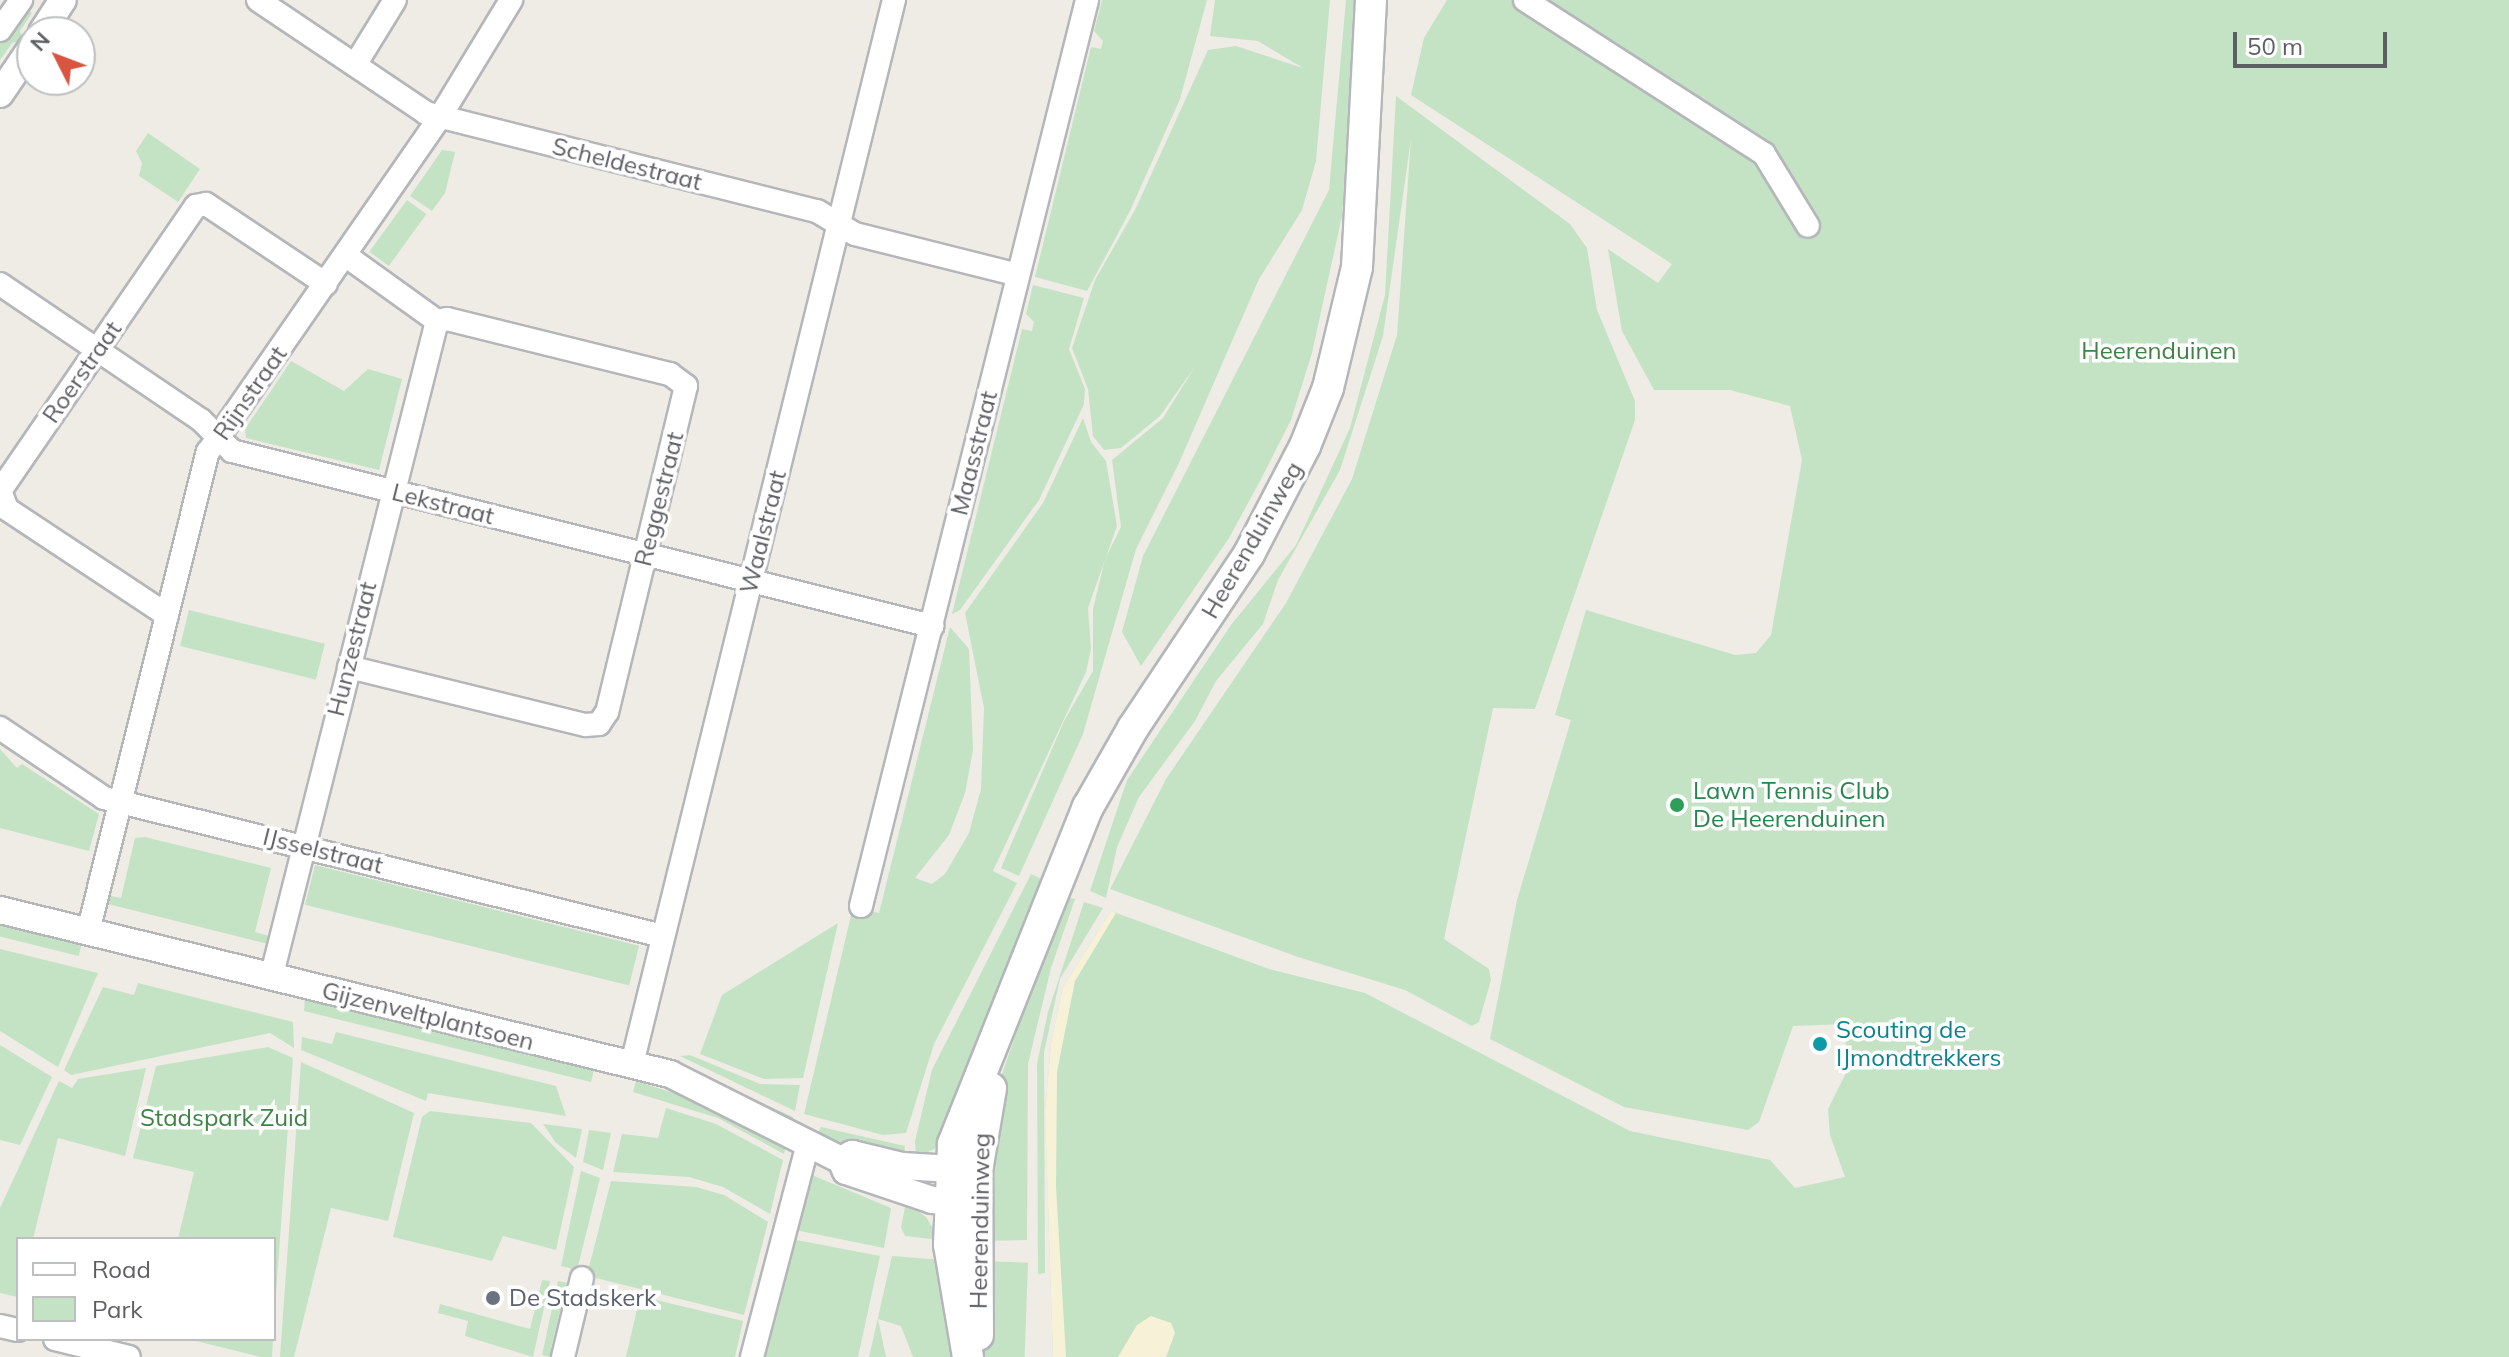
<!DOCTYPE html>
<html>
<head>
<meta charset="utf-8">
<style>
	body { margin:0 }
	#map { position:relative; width:2509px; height:1357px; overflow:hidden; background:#eeece5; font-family:Mulish,sans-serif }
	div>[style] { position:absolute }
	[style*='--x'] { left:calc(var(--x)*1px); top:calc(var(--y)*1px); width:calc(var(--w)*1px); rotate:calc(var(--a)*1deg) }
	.green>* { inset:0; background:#c4e3c5; transform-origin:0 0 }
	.sand>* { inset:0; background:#f7f1d7 }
	.roads { filter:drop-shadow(2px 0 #b5b6ba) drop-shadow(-2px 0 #b5b6ba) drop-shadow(0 2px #b5b6ba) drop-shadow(0 -2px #b5b6ba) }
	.minor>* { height:22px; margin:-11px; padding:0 11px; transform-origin:11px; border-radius:11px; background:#fff }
	.tertiary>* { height:26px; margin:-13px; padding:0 13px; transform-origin:13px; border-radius:13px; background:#fff }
	.secondary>* { height:30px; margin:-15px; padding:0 15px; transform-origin:15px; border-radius:15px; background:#fff }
	.dots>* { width:22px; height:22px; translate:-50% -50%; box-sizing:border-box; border:4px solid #fff; border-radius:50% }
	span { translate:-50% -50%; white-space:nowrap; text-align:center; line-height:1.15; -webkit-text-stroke:7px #fff; paint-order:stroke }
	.street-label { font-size:24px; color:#5d5f64 }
	.park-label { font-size:24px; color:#3e8245 }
	.leisure-label { font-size:24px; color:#27864d }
	.left { translate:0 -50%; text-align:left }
	.culture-label { font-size:24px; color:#0d838f }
	.worship-label { font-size:24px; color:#5b616d }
	.legend { position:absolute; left:16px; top:1237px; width:260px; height:104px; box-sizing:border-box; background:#fff; border:2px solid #bebfc1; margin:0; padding:10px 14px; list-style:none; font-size:24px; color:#5d5f64 }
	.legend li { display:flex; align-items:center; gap:16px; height:40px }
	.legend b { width:40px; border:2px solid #bebfc1 }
	.north { position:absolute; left:16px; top:16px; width:80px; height:80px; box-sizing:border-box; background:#fff; border:2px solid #bebfc1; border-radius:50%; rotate:312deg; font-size:22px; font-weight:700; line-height:32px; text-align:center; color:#5d5f64 }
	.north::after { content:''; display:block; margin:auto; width:28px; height:36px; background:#d95540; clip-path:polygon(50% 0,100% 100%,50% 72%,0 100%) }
	.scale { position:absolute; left:2233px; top:32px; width:154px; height:36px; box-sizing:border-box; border:4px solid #5d5f64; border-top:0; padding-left:10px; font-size:24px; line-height:28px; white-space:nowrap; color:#5d5f64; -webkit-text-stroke:6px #fff; paint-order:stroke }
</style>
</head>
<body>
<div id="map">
	<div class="green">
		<i style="clip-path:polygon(1102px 0,1207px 0,1180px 99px,1130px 211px,1087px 291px,1035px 277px,1091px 47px,1101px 49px,1103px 41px,1094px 31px)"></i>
		<i style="clip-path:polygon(1215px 0,1330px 0,1316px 161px,1302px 210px,1259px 279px,1179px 463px,1136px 549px,1083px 734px,1019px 876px,1001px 868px,1064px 721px,1093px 671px,1093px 609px,1105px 559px,1121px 527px,1112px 460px,1163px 418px,1196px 365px,1160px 416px,1121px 448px,1104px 450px,1093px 436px,1088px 389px,1072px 348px,1095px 280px,1135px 210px,1208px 50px,1236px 46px,1303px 68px,1258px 41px,1210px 36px)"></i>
		<i style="clip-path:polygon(1346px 0,1359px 0,1342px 216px,1312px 353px,1291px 420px,1260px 481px,1229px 538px,1141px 666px,1122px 632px,1143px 556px,1329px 190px)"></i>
		<i style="clip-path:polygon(1447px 0,2509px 0,2509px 1357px,1053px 1357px,1045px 1112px,1051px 1043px,1063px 987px,1111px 911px,1269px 969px,1365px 993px,1630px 1131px,1770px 1160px,1795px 1188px,1845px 1177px,1830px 1135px,1828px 1109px,1847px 1071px,1845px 1024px,1793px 1026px,1759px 1122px,1748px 1130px,1624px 1107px,1490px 1039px,1517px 900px,1571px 720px,1555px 715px,1586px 610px,1735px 655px,1756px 653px,1771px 635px,1802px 460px,1790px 406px,1730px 390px,1654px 390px,1622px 331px,1608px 249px,1658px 283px,1672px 264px,1411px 95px,1424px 38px)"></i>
		<i style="clip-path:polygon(23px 7px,32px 13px,20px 31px,23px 40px,12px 43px,0 60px,0 40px)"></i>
		<i style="clip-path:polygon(1396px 96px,1570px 224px,1587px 248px,1597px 310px,1635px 401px,1635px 420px,1535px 709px,1493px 708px,1444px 939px,1489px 969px,1491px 980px,1479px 1022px,1472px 1026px,1405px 990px,1298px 957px,1110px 889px,1166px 779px,1286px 603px,1352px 479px,1397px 335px,1411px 139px,1383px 336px,1340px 470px,1278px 580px,1263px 624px,1216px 681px,1195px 721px,1139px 797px,1117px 847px,1106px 898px,1090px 891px,1127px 780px,1231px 625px,1296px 545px,1350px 428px,1385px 295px)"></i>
		<i style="clip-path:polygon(148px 133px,200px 169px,178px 202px,139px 176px,142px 163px,136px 151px)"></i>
		<i style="clip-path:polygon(442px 150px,455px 152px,445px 193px,432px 211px,410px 196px)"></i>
		<i style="left:407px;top:200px;width:24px;height:64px;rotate:36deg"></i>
		<i style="clip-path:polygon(1033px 285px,1084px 298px,1069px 349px,1085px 389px,1084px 404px,1039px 500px,960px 610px,952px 614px,1022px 329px,1032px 331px,1034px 322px,1026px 314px)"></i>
		<i style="clip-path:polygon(291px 361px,344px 391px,368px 369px,402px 379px,379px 470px,246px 438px,245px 429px)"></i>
		<i style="clip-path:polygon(1083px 418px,1091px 442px,1106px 461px,1117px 526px,1088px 608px,1091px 649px,1086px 672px,993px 871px,1017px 883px,934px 1044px,906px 1133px,883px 1135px,804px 1114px,853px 907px,879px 913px,950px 627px,969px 649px,973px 750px,965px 793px,949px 835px,915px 878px,932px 884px,945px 874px,969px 833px,981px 789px,984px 708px,965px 613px,1043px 503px)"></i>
		<i style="left:189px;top:610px;width:140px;height:37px;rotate:14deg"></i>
		<i style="clip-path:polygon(0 749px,17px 768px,22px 764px,99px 814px,89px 851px,0 828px)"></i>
		<i style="clip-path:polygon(145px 837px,271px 868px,255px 932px,269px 936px,268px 944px,104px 903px,106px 895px,121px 898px,135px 838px)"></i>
		<i style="left:315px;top:865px;width:334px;height:41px;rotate:14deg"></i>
		<i style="clip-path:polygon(1031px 874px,1044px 880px,942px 1145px,916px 1158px,915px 1141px,932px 1070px)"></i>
		<i style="clip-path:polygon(1071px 898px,1075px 899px,1051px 968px,1028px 1064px,1027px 1240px,981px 1241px,993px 1100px,1062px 901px)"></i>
		<i style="clip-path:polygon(1084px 902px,1103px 908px,1060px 979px,1044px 1052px,1045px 1273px,1038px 1274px,1037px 1064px,1048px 1012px)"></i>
		<i style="left:0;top:920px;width:85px;height:16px;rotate:14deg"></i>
		<i style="clip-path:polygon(838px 923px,803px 1078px,764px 1079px,700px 1054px,722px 995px)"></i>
		<i style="clip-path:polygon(0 949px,98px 973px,58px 1067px,0 1031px)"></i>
		<i style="clip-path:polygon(138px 983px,293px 1022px,294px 1048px,270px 1033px,71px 1075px,64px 1070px,103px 987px,134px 995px)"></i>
		<i style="clip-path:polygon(305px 996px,557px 1059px,594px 1070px,591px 1082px,304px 1011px)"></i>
		<i style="clip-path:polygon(336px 1032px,556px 1086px,566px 1116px,428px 1093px,426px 1101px,301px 1050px,302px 1037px,332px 1044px)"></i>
		<i style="clip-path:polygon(0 1045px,52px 1077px,20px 1145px,0 1140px)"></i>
		<i style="clip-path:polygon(268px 1047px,293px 1058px,274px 1322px,274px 1239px,178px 1239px,194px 1172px,133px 1158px,156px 1066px)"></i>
		<i style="clip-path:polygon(657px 1054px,793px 1117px,791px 1124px,656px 1056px)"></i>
		<i style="clip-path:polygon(690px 1055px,760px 1084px,800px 1085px,795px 1111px,680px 1056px)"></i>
		<i style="clip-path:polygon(301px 1062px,414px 1113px,388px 1221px,331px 1208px,294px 1357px,280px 1357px)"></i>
		<i style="clip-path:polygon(146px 1068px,125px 1156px,58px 1138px,33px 1239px,18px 1239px,18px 1297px,0 1293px,0 1208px,59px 1081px,72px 1088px,78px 1079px)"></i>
		<i style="clip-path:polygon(636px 1081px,702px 1102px,786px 1147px,784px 1154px,718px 1118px,633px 1092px)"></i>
		<i style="clip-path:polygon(666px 1108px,716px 1124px,783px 1160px,770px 1214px,723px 1187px,689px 1177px,613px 1172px,622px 1134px,658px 1138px)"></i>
		<i style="clip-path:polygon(430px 1111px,531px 1123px,574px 1167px,556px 1250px,503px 1236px,492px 1261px,393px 1237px,422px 1117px)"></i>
		<i style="clip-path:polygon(543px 1124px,582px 1129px,576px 1158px,556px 1143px)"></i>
		<i style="clip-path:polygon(821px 1127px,905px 1146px,904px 1158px,817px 1136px)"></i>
		<i style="clip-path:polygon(589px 1130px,611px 1133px,603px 1170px,583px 1162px)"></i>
		<i style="clip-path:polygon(581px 1171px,600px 1178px,577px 1270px,561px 1266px)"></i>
		<i style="clip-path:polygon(807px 1173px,891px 1208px,884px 1248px,795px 1230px)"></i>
		<i style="clip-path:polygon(611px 1181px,696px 1187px,724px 1195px,768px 1222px,744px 1315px,592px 1277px,588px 1271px)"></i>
		<i style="clip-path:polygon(906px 1202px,926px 1217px,940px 1240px,905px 1236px,901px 1227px)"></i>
		<i style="clip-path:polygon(791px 1239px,880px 1256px,858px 1357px,761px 1357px)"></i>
		<i style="clip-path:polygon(892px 1256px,943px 1260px,960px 1357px,913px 1357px,901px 1326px,878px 1319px,886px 1357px,869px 1357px)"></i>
		<i style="left:981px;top:1261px;width:47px;height:96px;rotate:2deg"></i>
		<i style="clip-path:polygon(542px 1280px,550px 1281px,533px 1357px,465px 1336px,468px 1321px,438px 1313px,440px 1304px,530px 1329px)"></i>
		<i style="clip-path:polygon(558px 1281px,573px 1284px,565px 1291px,551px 1348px,556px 1356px,551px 1357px,542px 1355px)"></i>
		<i style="clip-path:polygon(640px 1296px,743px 1321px,735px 1357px,626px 1357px)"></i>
		<i style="clip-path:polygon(188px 1339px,273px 1339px,272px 1357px,261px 1357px)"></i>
	</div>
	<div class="sand">
		<i style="clip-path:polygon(1111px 911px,1116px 913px,1075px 981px,1057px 1072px,1056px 1187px,1066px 1357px,1053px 1357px,1045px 1112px,1051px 1043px,1063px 987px)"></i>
		<i style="clip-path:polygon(1151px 1316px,1171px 1323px,1175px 1333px,1166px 1357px,1118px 1357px,1137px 1325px)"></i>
	</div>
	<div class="roads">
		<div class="minor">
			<i style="--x:258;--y:0;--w:202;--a:33.9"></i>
			<i style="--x:426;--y:113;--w:403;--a:14.1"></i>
			<i style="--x:817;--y:211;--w:44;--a:31.2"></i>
			<i style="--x:855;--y:234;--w:168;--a:14.1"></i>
			<i style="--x:1525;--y:0;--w:284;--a:32.8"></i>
			<i style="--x:1764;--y:154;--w:84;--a:58.6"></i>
			<i style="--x:0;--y:30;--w:37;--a:-55"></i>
			<i style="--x:355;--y:65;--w:76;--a:-58.4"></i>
			<i style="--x:345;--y:255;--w:113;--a:35.7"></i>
			<i style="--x:437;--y:321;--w:10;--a:-11"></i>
			<i style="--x:447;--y:319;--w:230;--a:13.9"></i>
			<i style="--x:670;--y:374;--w:20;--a:37"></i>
			<i style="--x:686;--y:386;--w:335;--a:103.6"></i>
			<i style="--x:607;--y:712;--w:14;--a:124"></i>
			<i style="--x:599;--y:724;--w:14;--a:176"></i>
			<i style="--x:585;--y:725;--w:243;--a:-166.2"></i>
			<i style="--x:0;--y:284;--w:243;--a:34.1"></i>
			<i style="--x:201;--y:420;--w:44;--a:45"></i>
			<i style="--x:232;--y:451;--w:722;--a:14.04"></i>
			<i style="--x:167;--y:615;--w:192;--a:-146.5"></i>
			<i style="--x:7;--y:509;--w:19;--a:-111"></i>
			<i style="--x:0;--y:491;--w:346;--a:-55.5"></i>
			<i style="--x:196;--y:206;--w:10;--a:-11"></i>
			<i style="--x:206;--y:204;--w:144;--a:33.7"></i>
			<i style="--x:0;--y:728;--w:125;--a:33.9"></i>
			<i style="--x:104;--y:798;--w:576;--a:13.87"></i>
			<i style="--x:861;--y:906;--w:934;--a:-75.99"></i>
			<i style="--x:88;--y:932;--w:495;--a:-76"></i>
			<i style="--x:208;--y:452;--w:407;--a:-55.3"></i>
			<i style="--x:440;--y:117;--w:137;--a:-58.7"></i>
			<i style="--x:271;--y:978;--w:678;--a:-75.82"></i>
			<i style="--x:632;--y:1064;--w:1096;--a:-76.17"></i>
			<i style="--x:0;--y:1326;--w:18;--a:13"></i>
			<i style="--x:55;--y:1339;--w:76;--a:13.7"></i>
			<i style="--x:563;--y:1357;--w:81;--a:-76.5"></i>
			<i style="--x:752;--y:1357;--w:220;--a:-75.3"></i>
		</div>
		<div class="tertiary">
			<i style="--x:42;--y:32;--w:38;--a:-57"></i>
			<i style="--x:0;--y:94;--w:57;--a:-55.8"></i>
			<i style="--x:0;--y:910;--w:690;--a:13.75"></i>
			<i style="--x:670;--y:1074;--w:191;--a:26.7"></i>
			<i style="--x:841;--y:1160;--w:12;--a:66"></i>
			<i style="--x:846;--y:1171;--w:91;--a:18.6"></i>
			<i style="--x:932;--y:1200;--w:36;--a:8"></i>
			<i style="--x:841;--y:1160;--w:13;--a:-29"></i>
			<i style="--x:852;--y:1154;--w:51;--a:13.5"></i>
			<i style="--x:902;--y:1166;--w:68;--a:3.4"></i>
		</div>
		<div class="secondary">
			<i style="--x:978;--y:1335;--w:164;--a:-90.3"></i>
			<i style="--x:977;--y:1171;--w:84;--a:-80.4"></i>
			<i style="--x:968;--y:1357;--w:114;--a:-99.6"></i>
			<i style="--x:949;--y:1245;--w:101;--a:-87.7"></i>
			<i style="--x:953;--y:1144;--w:363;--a:-68.2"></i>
			<i style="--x:1088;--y:807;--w:91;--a:-60.3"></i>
			<i style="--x:1133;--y:728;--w:209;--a:-56.3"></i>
			<i style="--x:1249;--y:554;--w:122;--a:-62.6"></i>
			<i style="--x:1305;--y:446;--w:62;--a:-68.4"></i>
			<i style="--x:1328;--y:388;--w:124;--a:-76.5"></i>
			<i style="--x:1357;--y:267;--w:267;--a:-87"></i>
		</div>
	</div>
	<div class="dots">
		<i style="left:1677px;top:805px;background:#2e9e5b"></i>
		<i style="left:1820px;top:1044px;background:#0f9aa8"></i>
		<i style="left:493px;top:1298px;background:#6b7280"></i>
	</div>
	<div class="street-label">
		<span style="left:627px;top:164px;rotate:14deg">Scheldestraat</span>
		<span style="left:82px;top:372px;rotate:-55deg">Roerstraat</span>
		<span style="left:250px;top:393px;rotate:-55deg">Rijnstraat</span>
		<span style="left:974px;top:453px;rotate:-76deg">Maasstraat</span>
		<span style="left:659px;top:499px;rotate:-76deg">Reggestraat</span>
		<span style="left:443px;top:504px;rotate:14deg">Lekstraat</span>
		<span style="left:763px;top:532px;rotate:-76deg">Waalstraat</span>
		<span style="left:1252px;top:540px;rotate:-60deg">Heerenduinweg</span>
		<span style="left:352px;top:649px;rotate:-76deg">Hunzestraat</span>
		<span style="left:323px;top:851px;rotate:14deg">IJsselstraat</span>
		<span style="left:428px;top:1016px;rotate:14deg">Gijzenveltplantsoen</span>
		<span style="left:980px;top:1221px;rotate:-89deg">Heerenduinweg</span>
	</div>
	<div class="park-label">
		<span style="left:2159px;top:351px">Heerenduinen</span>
		<span style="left:224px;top:1118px">Stadspark Zuid</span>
	</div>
	<div class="leisure-label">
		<span class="left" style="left:1693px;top:805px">Lawn Tennis Club<br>De Heerenduinen</span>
	</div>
	<div class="culture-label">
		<span class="left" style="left:1836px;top:1044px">Scouting de<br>IJmondtrekkers</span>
	</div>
	<div class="worship-label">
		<span class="left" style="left:509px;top:1298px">De Stadskerk</span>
	</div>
	<ul class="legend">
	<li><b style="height:10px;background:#fff"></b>Road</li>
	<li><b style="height:22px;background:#c4e3c5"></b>Park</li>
	</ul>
	<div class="north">N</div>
	<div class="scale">50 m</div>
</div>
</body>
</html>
